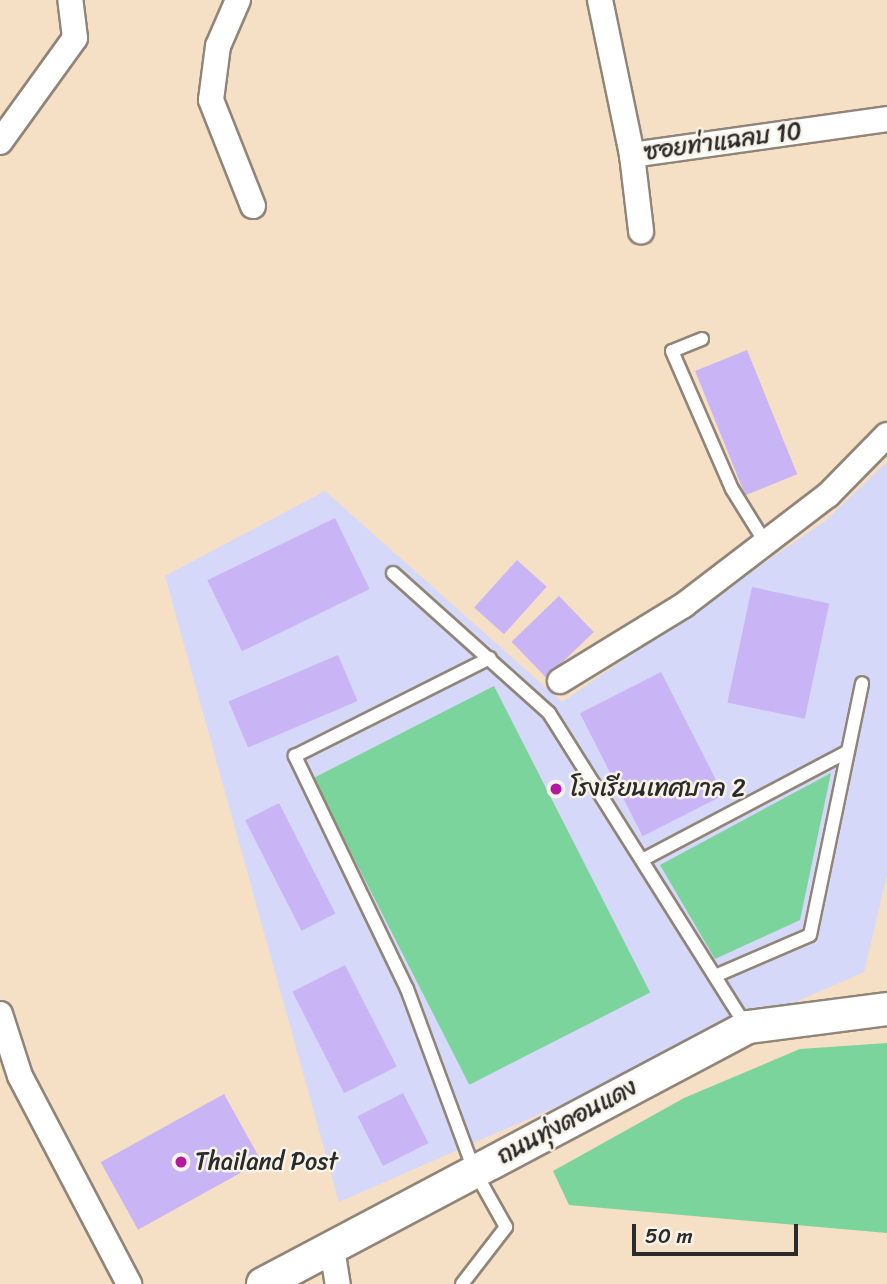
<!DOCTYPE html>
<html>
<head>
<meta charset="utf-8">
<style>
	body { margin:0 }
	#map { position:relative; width:887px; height:1284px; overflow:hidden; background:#f5dfc5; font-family:Sriracha,"Playpen Sans Thai",sans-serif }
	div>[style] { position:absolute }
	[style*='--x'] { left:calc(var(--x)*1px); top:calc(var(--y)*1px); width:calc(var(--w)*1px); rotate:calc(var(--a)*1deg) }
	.built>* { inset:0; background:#d5d8f9 }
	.green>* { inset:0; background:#7bd49b; transform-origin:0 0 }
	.building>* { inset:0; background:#c9b4f6; transform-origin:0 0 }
	.roads { filter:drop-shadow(2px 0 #908578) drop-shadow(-2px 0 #908578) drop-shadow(0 2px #908578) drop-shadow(0 -2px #908578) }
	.service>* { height:12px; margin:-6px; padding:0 6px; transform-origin:6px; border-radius:6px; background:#fff }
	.minor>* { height:24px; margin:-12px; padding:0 12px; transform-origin:12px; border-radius:12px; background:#fff }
	.tertiary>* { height:32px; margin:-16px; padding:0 16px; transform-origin:16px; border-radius:16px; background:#fff }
	.dots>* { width:19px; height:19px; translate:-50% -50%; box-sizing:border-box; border:4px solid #f7f3e8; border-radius:50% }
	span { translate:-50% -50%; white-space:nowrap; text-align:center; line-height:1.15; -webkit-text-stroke:5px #f7f3e8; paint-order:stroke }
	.street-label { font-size:24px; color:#2b2b2b }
	.poi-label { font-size:24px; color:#2b2b2b }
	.left { translate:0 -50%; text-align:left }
	.scale { position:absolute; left:632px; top:1224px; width:166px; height:32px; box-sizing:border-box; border:4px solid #2b2b2b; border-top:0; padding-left:9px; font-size:21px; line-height:24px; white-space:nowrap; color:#2b2b2b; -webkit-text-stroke:5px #f7f3e8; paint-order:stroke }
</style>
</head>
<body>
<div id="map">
	<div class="built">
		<i style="clip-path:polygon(887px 462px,887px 875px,864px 972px,339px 1202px,165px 576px,325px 491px,562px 702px,825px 521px)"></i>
	</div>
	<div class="green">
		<i style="left:494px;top:686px;width:344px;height:203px;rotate:63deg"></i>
		<i style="clip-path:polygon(831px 773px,800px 920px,715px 959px,660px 865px)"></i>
		<i style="clip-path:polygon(887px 1043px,887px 1233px,569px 1205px,553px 1171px,684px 1098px,800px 1049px)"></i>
	</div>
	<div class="building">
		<i style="left:747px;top:350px;width:134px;height:56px;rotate:68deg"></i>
		<i style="left:335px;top:518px;width:79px;height:142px;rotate:64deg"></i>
		<i style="left:517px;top:560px;width:40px;height:64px;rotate:42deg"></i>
		<i style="left:752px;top:587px;width:79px;height:118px;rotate:12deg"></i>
		<i style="left:559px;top:596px;width:50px;height:66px;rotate:46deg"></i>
		<i style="left:338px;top:655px;width:50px;height:119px;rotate:67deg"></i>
		<i style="left:661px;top:672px;width:138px;height:91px;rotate:63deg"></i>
		<i style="left:279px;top:803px;width:124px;height:38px;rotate:63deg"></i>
		<i style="left:345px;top:965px;width:114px;height:59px;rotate:63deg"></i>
		<i style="left:403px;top:1093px;width:56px;height:51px;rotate:63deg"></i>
		<i style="left:224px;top:1094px;width:77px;height:141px;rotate:61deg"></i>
	</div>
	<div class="roads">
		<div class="service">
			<i style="--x:702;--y:339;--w:32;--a:158"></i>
			<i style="--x:672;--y:351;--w:150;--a:66.5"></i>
			<i style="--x:732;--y:489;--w:59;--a:58.2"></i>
			<i style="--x:393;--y:573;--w:210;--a:41.9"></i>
			<i style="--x:549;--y:713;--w:371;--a:57.8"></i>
			<i style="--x:642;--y:860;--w:232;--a:-27.8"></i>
			<i style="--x:715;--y:976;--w:103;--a:-23.3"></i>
			<i style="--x:810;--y:935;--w:257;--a:-78.3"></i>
			<i style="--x:462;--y:1284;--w:72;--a:-52.3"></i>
			<i style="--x:506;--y:1227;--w:65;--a:-119.3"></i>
			<i style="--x:474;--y:1170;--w:193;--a:-110.3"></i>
			<i style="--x:407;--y:989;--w:259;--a:-115.7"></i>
			<i style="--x:295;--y:756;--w:218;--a:-26.7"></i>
		</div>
		<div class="minor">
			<i style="--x:238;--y:0;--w:50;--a:113.5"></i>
			<i style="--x:218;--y:46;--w:54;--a:97.4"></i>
			<i style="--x:211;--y:100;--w:114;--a:68.4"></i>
			<i style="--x:600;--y:0;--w:158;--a:78.3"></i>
			<i style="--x:632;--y:155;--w:258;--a:-8"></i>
			<i style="--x:0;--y:142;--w:128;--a:-54.2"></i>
			<i style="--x:75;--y:38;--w:38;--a:-97"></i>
			<i style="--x:632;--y:155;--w:77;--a:83.2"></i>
			<i style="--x:560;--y:681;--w:145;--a:-31.5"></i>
			<i style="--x:684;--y:605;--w:181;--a:-37.4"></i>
			<i style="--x:828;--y:495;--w:84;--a:-45.5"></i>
			<i style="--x:0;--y:1014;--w:65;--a:72.1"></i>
			<i style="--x:20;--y:1076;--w:235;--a:62.3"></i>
			<i style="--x:332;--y:1248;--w:36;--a:81"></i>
		</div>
		<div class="tertiary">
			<i style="--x:263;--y:1284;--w:549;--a:-27.92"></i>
			<i style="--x:748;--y:1027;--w:140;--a:-7.4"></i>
		</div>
	</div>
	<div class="dots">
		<i style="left:556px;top:789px;background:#b5179e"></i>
		<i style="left:181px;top:1162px;background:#b5179e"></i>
	</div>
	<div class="street-label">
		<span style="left:723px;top:142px;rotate:-8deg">ซอยท่าแฉลบ 10</span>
		<span style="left:567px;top:1122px;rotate:-28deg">ถนนทุ่งดอนแดง</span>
	</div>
	<div class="poi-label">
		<span class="left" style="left:570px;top:789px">โรงเรียนเทศบาล 2</span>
		<span class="left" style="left:195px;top:1162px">Thailand Post</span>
	</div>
	<div class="scale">50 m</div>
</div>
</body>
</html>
